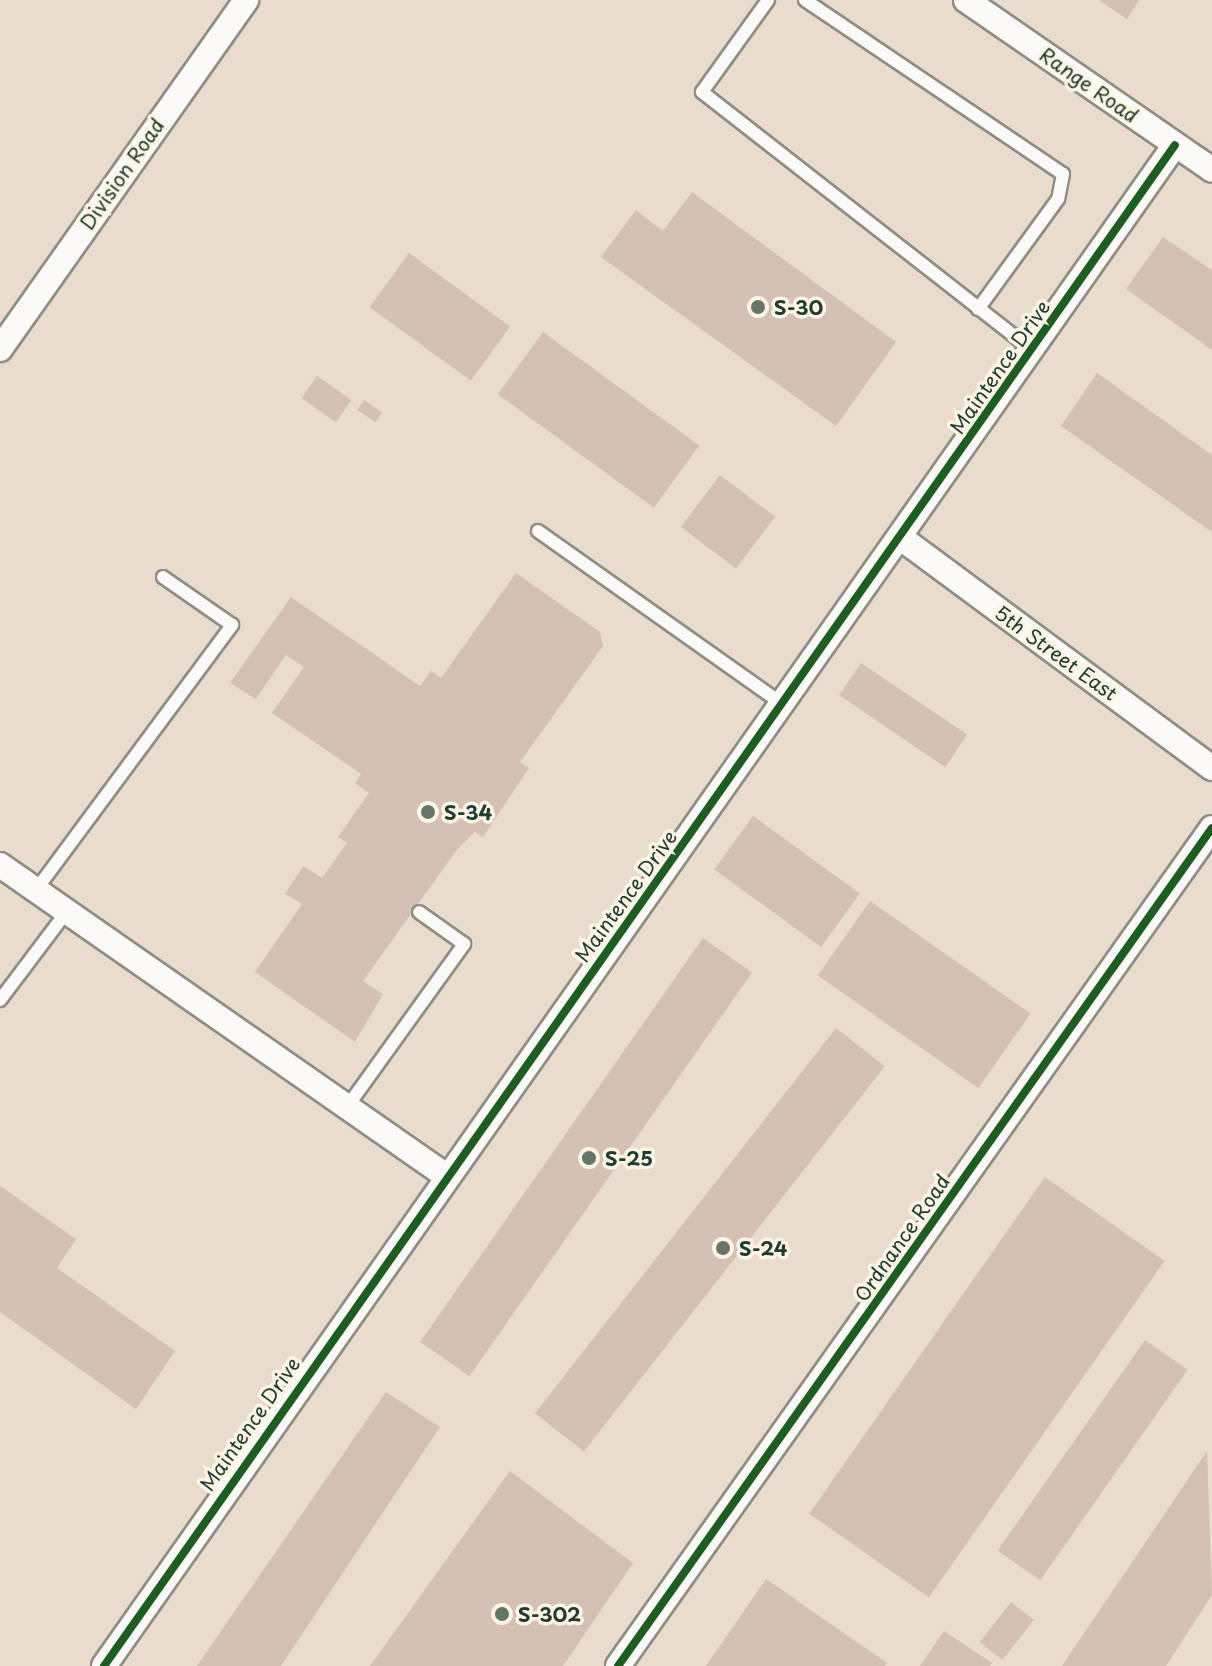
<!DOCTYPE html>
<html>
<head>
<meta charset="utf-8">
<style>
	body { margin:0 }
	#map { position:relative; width:1212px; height:1666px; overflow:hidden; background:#e9dcce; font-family:"Playpen Sans",sans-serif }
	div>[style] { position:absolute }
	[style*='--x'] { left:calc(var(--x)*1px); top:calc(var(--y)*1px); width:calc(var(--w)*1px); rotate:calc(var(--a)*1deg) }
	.building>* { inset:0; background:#d4c0b5; transform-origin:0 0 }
	.roads { filter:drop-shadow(2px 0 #8f8e85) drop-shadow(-2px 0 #8f8e85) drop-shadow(0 2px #8f8e85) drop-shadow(0 -2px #8f8e85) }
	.service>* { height:12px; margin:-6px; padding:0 6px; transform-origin:6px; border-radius:6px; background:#fcfaf8 }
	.minor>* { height:24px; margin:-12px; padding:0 12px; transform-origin:12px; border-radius:12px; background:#fcfaf8 }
	.cycleway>* { height:8px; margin:-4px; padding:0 4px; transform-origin:4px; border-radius:4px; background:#1b5e20 }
	.dots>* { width:22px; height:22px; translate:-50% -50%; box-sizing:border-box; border:4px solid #fcf5e5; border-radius:50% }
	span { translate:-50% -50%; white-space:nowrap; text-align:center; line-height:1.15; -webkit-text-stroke:7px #fcf5e5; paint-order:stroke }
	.street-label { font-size:20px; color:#1f3d34 }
	.poi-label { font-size:20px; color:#1f3d34; font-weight:700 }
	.left { translate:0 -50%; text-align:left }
</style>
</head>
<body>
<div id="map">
	<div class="building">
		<i style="clip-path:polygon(1099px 0,1139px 0,1127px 19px)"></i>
		<i style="clip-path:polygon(692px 192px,896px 342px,836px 426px,601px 257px,636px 210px,663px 231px)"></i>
		<i style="clip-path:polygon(1163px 237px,1212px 270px,1212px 350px,1126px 289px)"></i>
		<i style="left:409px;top:253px;width:125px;height:67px;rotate:36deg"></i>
		<i style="left:543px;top:332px;width:193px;height:77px;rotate:36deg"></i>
		<i style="clip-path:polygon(1097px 373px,1212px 455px,1212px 532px,1061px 426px)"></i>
		<i style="left:317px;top:376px;width:42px;height:27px;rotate:35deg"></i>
		<i style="left:364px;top:400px;width:22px;height:12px;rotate:34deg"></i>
		<i style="left:720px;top:475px;width:69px;height:65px;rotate:37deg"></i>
		<i style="clip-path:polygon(516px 573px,600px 632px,603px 646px,520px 762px,529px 768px,483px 837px,475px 832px,456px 851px,363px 981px,383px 994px,355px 1042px,255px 972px,302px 904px,285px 894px,303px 866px,322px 878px,347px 843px,338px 837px,369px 793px,355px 783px,361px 774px,272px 713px,304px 667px,286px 655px,256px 699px,230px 683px,291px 597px,420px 686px,431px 671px,441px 678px)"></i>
		<i style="left:861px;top:663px;width:128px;height:39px;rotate:34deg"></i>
		<i style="left:753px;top:816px;width:132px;height:66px;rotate:36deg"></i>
		<i style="left:870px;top:901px;width:196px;height:91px;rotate:35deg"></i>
		<i style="left:703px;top:938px;width:60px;height:493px;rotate:35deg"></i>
		<i style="left:836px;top:1028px;width:62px;height:489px;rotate:38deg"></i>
		<i style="left:1045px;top:1177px;width:146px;height:411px;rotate:35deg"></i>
		<i style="clip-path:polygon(0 1186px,76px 1239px,57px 1268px,175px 1351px,136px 1409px,0 1312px)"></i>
		<i style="left:1145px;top:1340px;width:52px;height:257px;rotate:35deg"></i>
		<i style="clip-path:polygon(386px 1392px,440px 1427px,281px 1666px,197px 1666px)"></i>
		<i style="clip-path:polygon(1207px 1451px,1212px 1595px,1166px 1666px,1062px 1666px)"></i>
		<i style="clip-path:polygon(510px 1471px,633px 1563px,563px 1666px,370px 1666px)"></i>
		<i style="clip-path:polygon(766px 1579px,887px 1663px,885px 1666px,706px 1666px)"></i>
		<i style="left:1011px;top:1602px;width:29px;height:51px;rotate:38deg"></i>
		<i style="clip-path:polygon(944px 1631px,992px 1663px,990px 1666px,920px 1666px)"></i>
	</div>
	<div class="roads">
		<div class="service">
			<i style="--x:768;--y:0;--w:113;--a:125.7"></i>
			<i style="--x:702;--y:92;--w:419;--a:38"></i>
			<i style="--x:805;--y:0;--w:311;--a:34"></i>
			<i style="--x:1063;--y:174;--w:25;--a:101"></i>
			<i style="--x:1058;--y:199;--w:136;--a:126"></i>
			<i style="--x:538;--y:531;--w:299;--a:35.3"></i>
			<i style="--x:36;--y:890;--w:330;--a:-53.5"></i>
			<i style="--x:232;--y:625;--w:84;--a:-145.2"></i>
			<i style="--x:0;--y:1000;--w:111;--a:-53"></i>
			<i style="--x:347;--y:1107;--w:201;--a:-54.3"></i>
			<i style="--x:464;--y:944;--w:55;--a:-144.6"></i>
		</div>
		<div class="minor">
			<i style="--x:966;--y:0;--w:299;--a:34.6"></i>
			<i style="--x:0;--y:349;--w:427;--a:-54.8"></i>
			<i style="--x:901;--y:538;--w:387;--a:36.5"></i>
			<i style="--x:0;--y:865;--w:542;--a:34.86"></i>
			<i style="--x:104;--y:1666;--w:1860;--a:-54.85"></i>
			<i style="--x:618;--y:1666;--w:1027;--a:-54.67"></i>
		</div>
	</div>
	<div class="cycleway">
		<i style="--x:104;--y:1666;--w:1860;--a:-54.85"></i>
		<i style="--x:618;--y:1666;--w:1027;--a:-54.67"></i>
	</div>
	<div class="dots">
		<i style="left:758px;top:307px;background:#66756a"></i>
		<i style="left:428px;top:812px;background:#66756a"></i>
		<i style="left:589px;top:1158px;background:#66756a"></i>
		<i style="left:723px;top:1248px;background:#66756a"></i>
		<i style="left:502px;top:1614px;background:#66756a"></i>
	</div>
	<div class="street-label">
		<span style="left:1089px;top:85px;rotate:35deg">Range Road</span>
		<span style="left:122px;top:174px;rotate:-55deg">Division Road</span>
		<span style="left:1000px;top:367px;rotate:-55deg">Maintence Drive</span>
		<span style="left:1056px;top:653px;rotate:36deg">5th Street East</span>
		<span style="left:626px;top:896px;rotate:-54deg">Maintence Drive</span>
		<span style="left:902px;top:1238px;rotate:-55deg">Ordnance Road</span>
		<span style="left:250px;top:1424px;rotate:-55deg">Maintence Drive</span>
	</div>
	<div class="poi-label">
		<span class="left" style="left:774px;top:307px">S-30</span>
		<span class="left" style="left:444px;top:812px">S-34</span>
		<span class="left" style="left:605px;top:1158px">S-25</span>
		<span class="left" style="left:739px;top:1248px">S-24</span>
		<span class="left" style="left:518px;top:1614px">S-302</span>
	</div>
</div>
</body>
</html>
